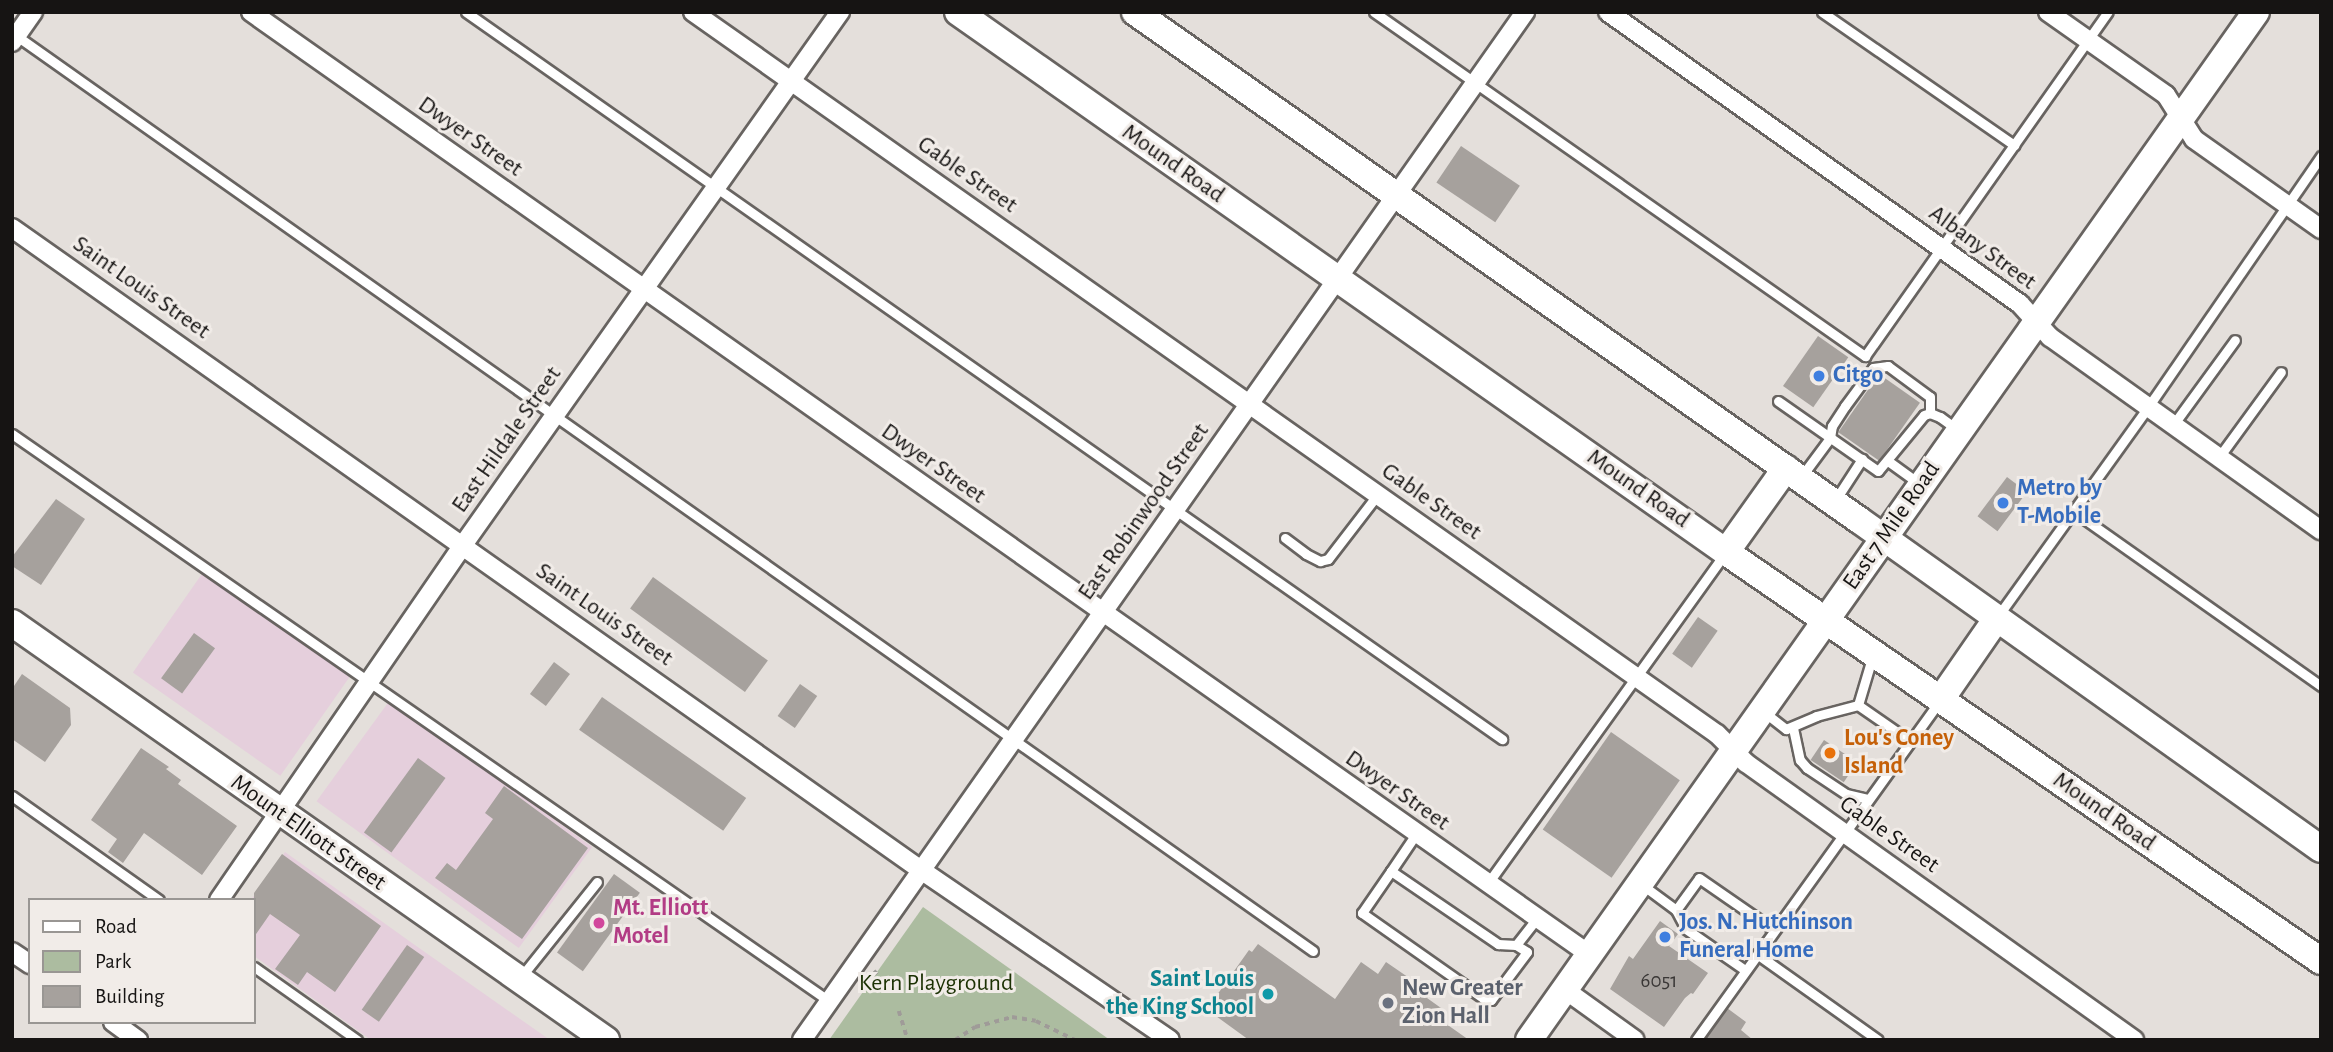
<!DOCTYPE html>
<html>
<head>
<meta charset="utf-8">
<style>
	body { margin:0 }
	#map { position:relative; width:2333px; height:1052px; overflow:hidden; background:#e4dfdb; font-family:"Alegreya Sans",sans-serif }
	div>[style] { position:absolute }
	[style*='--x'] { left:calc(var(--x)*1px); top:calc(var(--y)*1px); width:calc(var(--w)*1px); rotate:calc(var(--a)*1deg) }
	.industrial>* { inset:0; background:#e5cfdc; transform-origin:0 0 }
	.green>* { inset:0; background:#acbca0 }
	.building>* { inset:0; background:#a6a19d; transform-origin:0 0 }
	.path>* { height:3.5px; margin-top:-1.75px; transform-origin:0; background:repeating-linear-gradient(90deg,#9f9b98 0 5px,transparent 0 10px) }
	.roads { filter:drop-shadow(2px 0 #686461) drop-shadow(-2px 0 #686461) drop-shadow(0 2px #686461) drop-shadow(0 -2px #686461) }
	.lane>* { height:9px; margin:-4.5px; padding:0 4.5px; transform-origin:4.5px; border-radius:4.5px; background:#fff }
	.street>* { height:18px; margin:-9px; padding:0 9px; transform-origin:9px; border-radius:9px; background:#fff }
	.secondary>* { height:26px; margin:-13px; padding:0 13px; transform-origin:13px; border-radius:13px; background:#fff }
	.dots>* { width:19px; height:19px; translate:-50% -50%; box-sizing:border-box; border:4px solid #f1ece8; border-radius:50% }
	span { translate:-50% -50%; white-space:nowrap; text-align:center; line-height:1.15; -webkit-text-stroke:6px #f1ece8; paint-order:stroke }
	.number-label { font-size:21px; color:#3a3736 }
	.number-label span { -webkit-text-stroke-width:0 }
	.street-label { font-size:24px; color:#161413 }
	.shop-label { font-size:24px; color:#366cbe; font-weight:700 }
	.left { translate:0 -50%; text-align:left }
	.food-label { font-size:24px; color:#c56008; font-weight:700 }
	.hotel-label { font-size:24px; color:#b23c85; font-weight:700 }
	.culture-label { font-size:24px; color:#0d838f; font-weight:700 }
	.right { translate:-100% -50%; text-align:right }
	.park-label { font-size:24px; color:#1b3103 }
	.worship-label { font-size:24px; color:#5b616d; font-weight:700 }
	.frame { position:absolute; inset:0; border:14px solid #161413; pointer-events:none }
	.legend { position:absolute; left:28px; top:898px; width:228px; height:126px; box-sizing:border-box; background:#f1ece8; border:2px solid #999693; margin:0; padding:9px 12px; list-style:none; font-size:21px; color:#161413 }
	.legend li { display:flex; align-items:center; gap:14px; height:35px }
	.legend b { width:35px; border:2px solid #999693 }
</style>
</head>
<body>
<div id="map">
	<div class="industrial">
		<i style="left:204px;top:571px;width:180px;height:124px;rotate:35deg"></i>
		<i style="left:390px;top:700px;width:250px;height:125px;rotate:36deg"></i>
		<i style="clip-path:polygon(285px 852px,412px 943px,550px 1040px,371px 1040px,254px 956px,254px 900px,251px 900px)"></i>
	</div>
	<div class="green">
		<i style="clip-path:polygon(923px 907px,1110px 1040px,829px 1040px)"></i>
	</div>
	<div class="building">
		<i style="left:1461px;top:146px;width:71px;height:44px;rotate:34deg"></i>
		<i style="left:1818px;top:336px;width:37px;height:61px;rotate:35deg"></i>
		<i style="left:1879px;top:374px;width:50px;height:71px;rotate:35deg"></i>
		<i style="left:2007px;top:477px;width:25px;height:49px;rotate:37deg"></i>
		<i style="clip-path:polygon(56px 499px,85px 519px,41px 585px,12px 566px,12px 557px)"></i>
		<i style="left:653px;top:577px;width:142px;height:39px;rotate:36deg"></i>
		<i style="left:1698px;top:617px;width:24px;height:45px;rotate:35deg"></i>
		<i style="left:194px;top:633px;width:26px;height:56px;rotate:36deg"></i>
		<i style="left:554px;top:662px;width:20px;height:40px;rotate:37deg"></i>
		<i style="clip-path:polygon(22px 674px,70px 708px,71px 725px,45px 762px,12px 739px,12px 689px)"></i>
		<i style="left:800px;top:684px;width:21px;height:39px;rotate:35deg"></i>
		<i style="left:602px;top:697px;width:176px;height:40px;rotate:35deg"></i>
		<i style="left:1611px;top:732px;width:84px;height:119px;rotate:35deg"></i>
		<i style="left:1824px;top:740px;width:40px;height:24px;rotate:34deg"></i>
		<i style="clip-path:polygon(141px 748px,169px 767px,166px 769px,181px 780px,178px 784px,237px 826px,202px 875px,144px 833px,123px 863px,108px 852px,117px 839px,91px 820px)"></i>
		<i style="left:418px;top:758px;width:34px;height:92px;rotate:36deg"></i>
		<i style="clip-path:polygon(504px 786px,588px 848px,522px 939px,435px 878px,447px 863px,456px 870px,493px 819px,485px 813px)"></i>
		<i style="clip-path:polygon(282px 854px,381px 926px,335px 992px,307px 972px,298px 985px,275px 969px,300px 935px,270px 914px,254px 937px,254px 893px)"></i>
		<i style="left:614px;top:874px;width:32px;height:97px;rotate:36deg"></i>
		<i style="clip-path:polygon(1660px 921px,1678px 934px,1669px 946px,1708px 973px,1693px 994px,1691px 993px,1685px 998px,1664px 1027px,1610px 989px,1629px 956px,1633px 959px)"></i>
		<i style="clip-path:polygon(1258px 944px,1335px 999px,1361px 962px,1378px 974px,1386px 962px,1431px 993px,1427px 998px,1441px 1008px,1435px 1016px,1469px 1040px,1249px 1040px,1209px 1011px,1214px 1004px,1212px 1002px,1249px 950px,1252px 952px)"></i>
		<i style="left:407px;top:945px;width:21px;height:79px;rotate:35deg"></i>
		<i style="clip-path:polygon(1727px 1008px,1746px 1022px,1741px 1030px,1753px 1040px,1705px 1040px)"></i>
	</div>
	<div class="path">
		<i style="--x:874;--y:971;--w:13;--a:45"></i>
		<i style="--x:883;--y:980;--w:10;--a:-24"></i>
		<i style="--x:899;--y:1011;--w:30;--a:73"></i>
		<i style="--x:955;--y:1040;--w:24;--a:-33"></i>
		<i style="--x:975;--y:1027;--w:38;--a:-15"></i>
		<i style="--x:1012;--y:1017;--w:24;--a:9"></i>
		<i style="--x:1036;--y:1021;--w:43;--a:26"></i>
	</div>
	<div class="roads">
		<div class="lane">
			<i style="--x:466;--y:12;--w:1266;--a:35.06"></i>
			<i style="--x:1374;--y:12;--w:600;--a:35.02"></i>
			<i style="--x:1865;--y:356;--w:421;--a:-54.8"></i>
			<i style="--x:1822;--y:12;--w:234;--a:34.7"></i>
			<i style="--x:14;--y:34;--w:1590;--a:35.22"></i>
			<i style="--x:1778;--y:401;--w:122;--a:35"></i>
			<i style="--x:1878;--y:471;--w:72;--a:-50.6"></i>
			<i style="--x:1924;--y:415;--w:6;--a:-18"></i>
			<i style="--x:1930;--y:413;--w:11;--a:22"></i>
			<i style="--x:1940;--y:417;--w:22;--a:36"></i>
			<i style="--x:2173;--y:425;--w:105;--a:-53.9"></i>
			<i style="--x:12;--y:434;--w:994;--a:34.76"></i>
			<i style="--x:2219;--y:457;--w:105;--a:-53.9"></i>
			<i style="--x:1888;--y:461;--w:39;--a:36"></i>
			<i style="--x:1801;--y:477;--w:49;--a:-53.4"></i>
			<i style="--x:1830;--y:438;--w:12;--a:-81"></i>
			<i style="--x:1832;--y:426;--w:24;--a:-57"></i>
			<i style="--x:1845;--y:406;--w:47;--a:-53.6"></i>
			<i style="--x:1873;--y:368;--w:15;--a:-8"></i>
			<i style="--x:1888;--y:366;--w:52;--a:36.4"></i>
			<i style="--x:1930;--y:397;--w:16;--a:90"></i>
			<i style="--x:1836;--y:499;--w:48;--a:-57"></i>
			<i style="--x:2073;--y:511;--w:304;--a:35.2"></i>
			<i style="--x:1285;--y:538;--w:26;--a:37"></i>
			<i style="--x:1306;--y:554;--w:16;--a:27"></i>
			<i style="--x:1320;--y:561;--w:8;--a:-14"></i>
			<i style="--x:1328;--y:559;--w:82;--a:-52.4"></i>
			<i style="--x:1998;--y:616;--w:257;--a:-54.3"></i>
			<i style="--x:2148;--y:407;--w:305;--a:-55.4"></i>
			<i style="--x:1872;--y:658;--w:49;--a:106.6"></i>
			<i style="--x:1858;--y:705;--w:63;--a:34.7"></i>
			<i style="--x:1764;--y:712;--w:28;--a:38"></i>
			<i style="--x:1786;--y:729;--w:33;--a:-23"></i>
			<i style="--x:1816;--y:716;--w:43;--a:-14.7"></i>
			<i style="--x:1793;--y:728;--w:33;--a:78"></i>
			<i style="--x:1800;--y:760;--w:11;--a:49"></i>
			<i style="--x:1807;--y:768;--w:47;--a:33.7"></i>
			<i style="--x:1846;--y:794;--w:22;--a:13"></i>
			<i style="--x:12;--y:796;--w:180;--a:35.3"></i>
			<i style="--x:1391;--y:871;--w:130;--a:34.3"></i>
			<i style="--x:1498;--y:944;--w:18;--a:3"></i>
			<i style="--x:1516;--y:945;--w:13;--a:32"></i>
			<i style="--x:1527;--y:952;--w:60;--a:126.9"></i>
			<i style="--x:1491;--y:1000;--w:8;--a:-166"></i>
			<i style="--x:1483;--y:998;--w:148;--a:-144.9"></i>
			<i style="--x:1362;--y:913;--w:51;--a:-55.4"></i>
			<i style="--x:1391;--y:871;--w:45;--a:-56"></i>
			<i style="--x:1488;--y:883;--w:406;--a:-54.3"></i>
			<i style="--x:1641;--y:884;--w:44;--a:36.6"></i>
			<i style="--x:1676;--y:910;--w:21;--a:62"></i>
			<i style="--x:1686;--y:929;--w:72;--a:34.8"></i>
			<i style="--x:1676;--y:910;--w:39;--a:-54"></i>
			<i style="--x:1699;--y:878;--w:91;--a:34.7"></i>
			<i style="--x:1516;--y:945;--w:34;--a:-52"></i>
			<i style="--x:1757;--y:954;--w:148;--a:35.4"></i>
			<i style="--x:254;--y:967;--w:126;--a:35.3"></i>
			<i style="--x:520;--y:978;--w:123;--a:-51.3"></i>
			<i style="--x:1696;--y:1040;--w:418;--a:-54.3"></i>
		</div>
		<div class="street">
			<i style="--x:251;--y:12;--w:1636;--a:35.15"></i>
			<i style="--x:693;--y:12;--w:1253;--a:35.19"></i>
			<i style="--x:1717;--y:734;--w:41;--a:45"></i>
			<i style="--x:1746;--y:763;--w:477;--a:35.5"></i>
			<i style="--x:1608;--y:12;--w:505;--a:35.33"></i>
			<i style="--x:2020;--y:304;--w:45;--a:47.7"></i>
			<i style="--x:2050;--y:337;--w:333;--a:35.5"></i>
			<i style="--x:2048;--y:12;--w:144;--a:35.1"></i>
			<i style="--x:2166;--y:95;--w:52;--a:57.5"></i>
			<i style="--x:2194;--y:139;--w:156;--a:35.3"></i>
			<i style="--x:12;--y:42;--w:37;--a:-55"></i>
			<i style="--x:12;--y:228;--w:1113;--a:35.23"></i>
			<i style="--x:921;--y:870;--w:301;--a:34.3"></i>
			<i style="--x:219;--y:900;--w:431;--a:-55.5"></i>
			<i style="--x:463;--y:545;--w:653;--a:-54.73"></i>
			<i style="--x:12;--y:952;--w:22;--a:34"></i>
			<i style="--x:1564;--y:989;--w:87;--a:35.7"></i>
			<i style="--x:113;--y:1022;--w:31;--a:36"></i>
			<i style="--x:802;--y:1040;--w:1257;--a:-54.88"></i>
		</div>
		<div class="secondary">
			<i style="--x:958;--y:12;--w:939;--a:35.11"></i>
			<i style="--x:1726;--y:552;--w:722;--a:34.5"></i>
			<i style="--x:1135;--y:12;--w:884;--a:35.06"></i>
			<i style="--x:1859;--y:520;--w:567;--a:35.46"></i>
			<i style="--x:1726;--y:552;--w:103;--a:-54.5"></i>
			<i style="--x:12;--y:623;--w:726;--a:35.07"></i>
			<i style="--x:1941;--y:699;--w:98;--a:-55.3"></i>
			<i style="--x:1529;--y:1040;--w:1259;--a:-54.73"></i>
		</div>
	</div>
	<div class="dots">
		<i style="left:1819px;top:376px;background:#3f7fe0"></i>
		<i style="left:2003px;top:503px;background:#3f7fe0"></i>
		<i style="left:1830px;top:753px;background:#e8710a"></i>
		<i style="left:599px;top:923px;background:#d1479c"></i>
		<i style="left:1665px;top:937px;background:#3f7fe0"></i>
		<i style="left:1268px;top:994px;background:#0f9aa8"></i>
		<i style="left:1388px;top:1003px;background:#6b7280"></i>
	</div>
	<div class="number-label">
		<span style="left:1659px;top:981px">6051</span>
	</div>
	<div class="street-label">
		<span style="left:470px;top:137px;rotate:35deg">Dwyer Street</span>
		<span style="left:1173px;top:164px;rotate:35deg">Mound Road</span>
		<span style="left:967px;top:175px;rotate:35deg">Gable Street</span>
		<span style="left:1982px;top:248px;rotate:36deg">Albany Street</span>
		<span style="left:141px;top:288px;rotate:35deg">Saint Louis Street</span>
		<span style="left:507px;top:440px;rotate:-55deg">East Hildale Street</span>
		<span style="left:933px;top:464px;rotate:35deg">Dwyer Street</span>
		<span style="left:1638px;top:489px;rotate:35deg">Mound Road</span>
		<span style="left:1431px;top:502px;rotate:35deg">Gable Street</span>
		<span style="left:1144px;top:512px;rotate:-55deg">East Robinwood Street</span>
		<span style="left:1892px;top:526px;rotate:-55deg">East 7 Mile Road</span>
		<span style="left:604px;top:615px;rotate:35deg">Saint Louis Street</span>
		<span style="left:1397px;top:791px;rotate:35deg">Dwyer Street</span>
		<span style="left:2104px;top:812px;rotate:35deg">Mound Road</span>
		<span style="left:308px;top:833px;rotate:35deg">Mount Elliott Street</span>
		<span style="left:1889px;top:835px;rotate:35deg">Gable Street</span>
	</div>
	<div class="shop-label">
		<span class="left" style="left:1833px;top:376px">Citgo</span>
		<span class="left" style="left:2017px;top:503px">Metro by<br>T-Mobile</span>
		<span class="left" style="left:1679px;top:937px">Jos. N. Hutchinson<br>Funeral Home</span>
	</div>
	<div class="food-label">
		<span class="left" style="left:1844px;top:753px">Lou's Coney<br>Island</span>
	</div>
	<div class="hotel-label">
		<span class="left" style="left:613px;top:923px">Mt. Elliott<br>Motel</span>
	</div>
	<div class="culture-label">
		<span class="right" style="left:1254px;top:994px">Saint Louis<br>the King School</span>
	</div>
	<div class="park-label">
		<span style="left:936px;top:984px">Kern Playground</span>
	</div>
	<div class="worship-label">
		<span class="left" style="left:1402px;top:1003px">New Greater<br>Zion Hall</span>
	</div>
	<div class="frame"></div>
	<ul class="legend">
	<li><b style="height:9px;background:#fff"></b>Road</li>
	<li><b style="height:19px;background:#acbca0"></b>Park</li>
	<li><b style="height:19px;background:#a6a19d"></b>Building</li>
	</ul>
</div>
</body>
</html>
